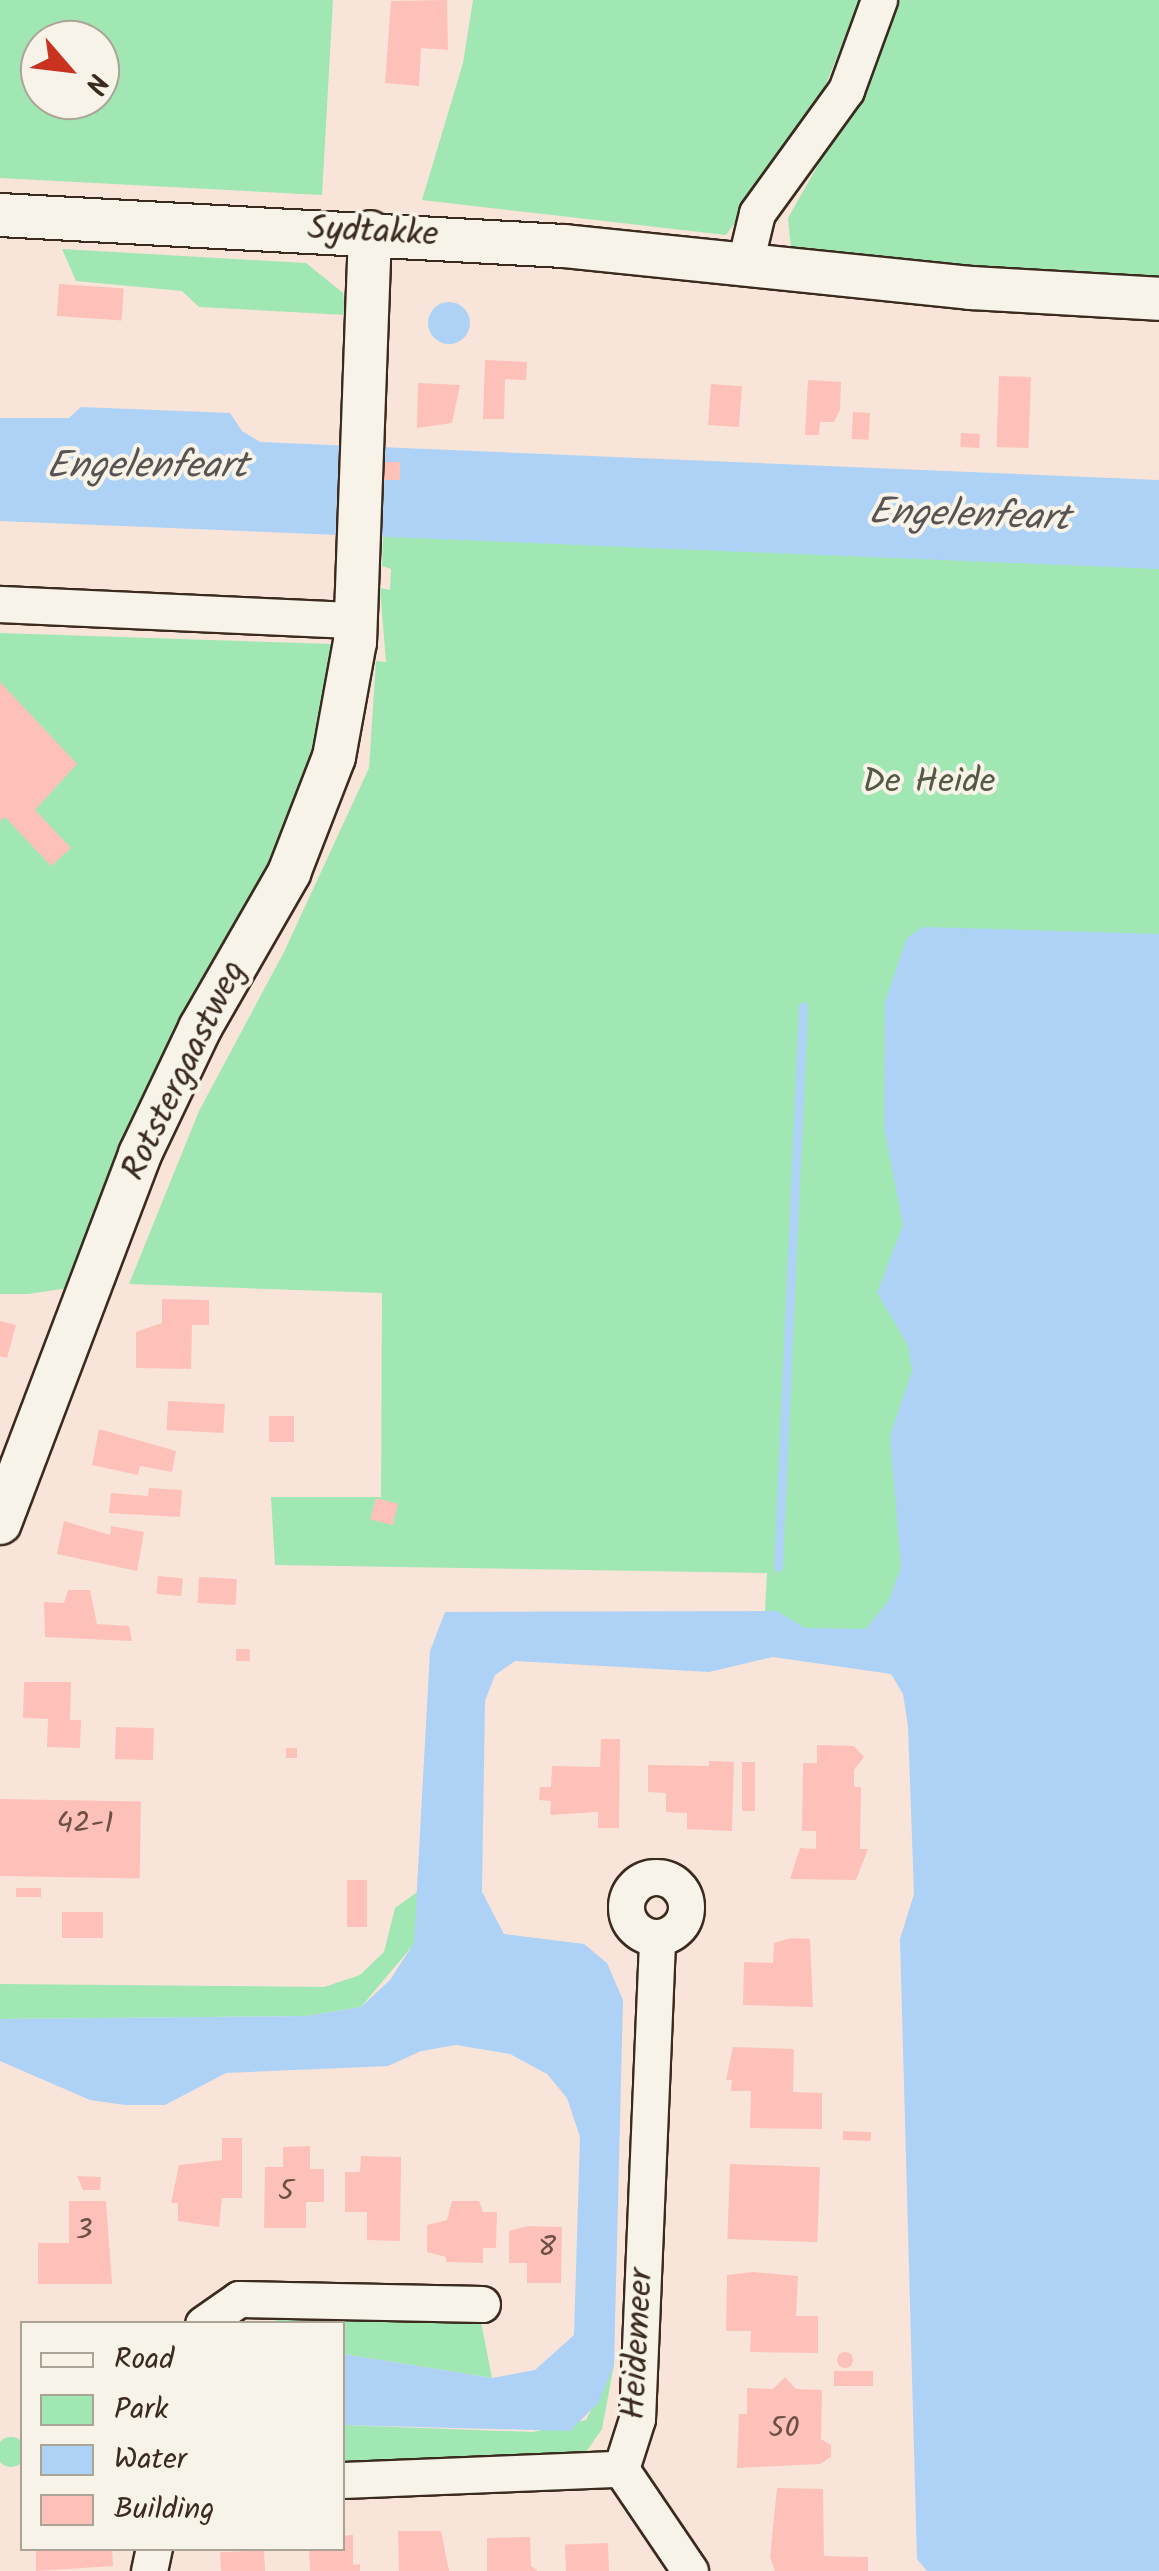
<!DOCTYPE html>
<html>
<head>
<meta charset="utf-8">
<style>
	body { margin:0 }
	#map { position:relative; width:1159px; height:2571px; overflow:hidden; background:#f9e4da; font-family:Kalam,sans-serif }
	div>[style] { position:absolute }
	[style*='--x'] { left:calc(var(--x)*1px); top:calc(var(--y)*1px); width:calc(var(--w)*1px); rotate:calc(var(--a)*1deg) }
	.green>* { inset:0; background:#a1e7b3 }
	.round { border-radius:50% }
	.water>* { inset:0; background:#add2f6 }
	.stream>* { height:9px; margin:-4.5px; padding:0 4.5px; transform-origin:4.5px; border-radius:4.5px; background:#add2f6 }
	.building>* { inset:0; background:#fdc1ba; transform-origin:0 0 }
	.roads { filter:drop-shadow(2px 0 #3b2a1e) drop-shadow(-2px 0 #3b2a1e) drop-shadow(0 2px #3b2a1e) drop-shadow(0 -2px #3b2a1e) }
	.minor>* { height:35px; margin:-17.5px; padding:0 17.5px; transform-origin:17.5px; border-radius:17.5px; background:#f7f3e8 }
	.minor>.ring { margin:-17.5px; padding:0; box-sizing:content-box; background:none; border:35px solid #f7f3e8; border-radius:50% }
	.tertiary>* { height:42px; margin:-21px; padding:0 21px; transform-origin:21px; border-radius:21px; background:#f7f3e8 }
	span { translate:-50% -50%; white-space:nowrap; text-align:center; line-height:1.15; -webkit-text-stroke:8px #f7f3e8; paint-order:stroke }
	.number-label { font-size:30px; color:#6c5045 }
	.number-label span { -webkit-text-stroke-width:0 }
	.street-label { font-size:35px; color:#3b2a1e }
	.park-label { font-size:35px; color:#545943 }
	.water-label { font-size:38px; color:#585454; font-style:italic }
	.legend { position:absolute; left:20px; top:2321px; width:325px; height:230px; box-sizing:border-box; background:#f7f3e8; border:2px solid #aca397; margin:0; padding:12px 18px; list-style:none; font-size:30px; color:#3b2a1e }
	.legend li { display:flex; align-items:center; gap:20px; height:50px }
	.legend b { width:50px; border:2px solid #aca397 }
	.north { position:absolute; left:20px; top:20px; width:100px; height:100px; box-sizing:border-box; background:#f7f3e8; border:2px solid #aca397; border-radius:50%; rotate:118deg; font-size:28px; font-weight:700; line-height:40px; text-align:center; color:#3b2a1e }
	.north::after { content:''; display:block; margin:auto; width:35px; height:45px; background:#c8321e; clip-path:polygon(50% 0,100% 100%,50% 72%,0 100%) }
</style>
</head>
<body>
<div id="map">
	<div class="green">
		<i style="clip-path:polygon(evenodd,0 0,333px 0,322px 195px,0 178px,0 0,40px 40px,100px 40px,100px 100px,40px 100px,40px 40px)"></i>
		<i style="clip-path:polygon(473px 0,860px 0,814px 114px,726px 235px,422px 200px,463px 63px)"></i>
		<i style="clip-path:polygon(891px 0,1159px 0,1159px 281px,856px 262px,791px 249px,788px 218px,831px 142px)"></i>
		<i style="clip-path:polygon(62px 249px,306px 263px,343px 293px,346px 315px,199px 307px,182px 291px,76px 281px)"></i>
		<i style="clip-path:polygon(394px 530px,1159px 562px,1159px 1755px,764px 1628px,767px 1573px,275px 1565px,271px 1497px,381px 1497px,382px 1293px,129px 1284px,199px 1111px,284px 952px,369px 768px,376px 661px,386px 662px,380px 588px,390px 590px,391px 569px,382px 566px,383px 536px,393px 537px)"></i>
		<i style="clip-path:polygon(0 633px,331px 644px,317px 758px,303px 804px,76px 1287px,28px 1294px,0 1294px)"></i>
		<i style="clip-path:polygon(420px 1890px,414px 1944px,361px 2007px,307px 2016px,0 2019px,0 1984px,324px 1987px,360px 1975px,384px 1952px,395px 1908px)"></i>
		<i style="clip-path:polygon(283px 2318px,481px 2322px,492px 2378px,343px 2354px,342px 2324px,265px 2324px)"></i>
		<i style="clip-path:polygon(614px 2365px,602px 2429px,582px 2458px,343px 2465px,343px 2425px,533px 2432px,586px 2420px)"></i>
		<i class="round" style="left:-4px;top:2437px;width:30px;height:30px"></i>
	</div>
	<div class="water">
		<i class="round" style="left:428px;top:302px;width:42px;height:42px"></i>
		<i style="clip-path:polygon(81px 407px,230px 413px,242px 431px,260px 442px,1159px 480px,1159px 569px,0 521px,0 418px,69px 418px)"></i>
		<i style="clip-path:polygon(923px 927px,1159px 934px,1159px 2571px,927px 2571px,917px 2559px,900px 1939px,914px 1894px,908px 1726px,903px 1694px,891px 1674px,773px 1657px,709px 1672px,515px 1661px,495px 1675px,485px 1701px,482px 1892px,504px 1934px,584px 1944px,607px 1963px,623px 2000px,614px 2365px,599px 2402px,570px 2431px,343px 2425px,343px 2354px,492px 2378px,535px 2370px,574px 2335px,580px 2137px,567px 2098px,547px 2074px,510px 2054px,456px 2045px,421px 2051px,388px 2066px,226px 2073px,165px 2105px,125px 2105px,90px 2100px,0 2061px,0 2019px,307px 2016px,361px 2007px,390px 1980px,414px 1943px,430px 1651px,445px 1612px,777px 1611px,805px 1628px,866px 1629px,889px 1600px,901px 1567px,890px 1436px,912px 1371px,908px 1345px,877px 1293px,903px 1225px,884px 1127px,885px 1002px,907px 938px)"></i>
	</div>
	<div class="stream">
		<i style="--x:778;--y:1567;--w:561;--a:-87.44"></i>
	</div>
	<div class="building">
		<i style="clip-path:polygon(447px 0,448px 50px,421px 48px,419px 86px,385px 83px,391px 1px)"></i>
		<i style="left:59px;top:284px;width:65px;height:32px;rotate:4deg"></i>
		<i style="clip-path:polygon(485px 360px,527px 362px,526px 380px,505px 379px,504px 419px,483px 419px)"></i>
		<i style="left:999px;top:376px;width:32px;height:71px;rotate:2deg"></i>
		<i style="clip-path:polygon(808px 380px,841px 382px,840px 410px,834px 422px,820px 422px,819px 435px,805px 435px)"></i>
		<i style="clip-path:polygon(418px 383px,460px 385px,452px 423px,417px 428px)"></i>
		<i style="left:711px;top:384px;width:31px;height:41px;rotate:4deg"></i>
		<i style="left:853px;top:412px;width:17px;height:27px;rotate:3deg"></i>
		<i style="left:961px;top:433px;width:19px;height:14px;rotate:3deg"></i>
		<i style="left:383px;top:462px;width:17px;height:18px"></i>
		<i style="clip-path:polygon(0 682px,77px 764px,35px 810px,71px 848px,51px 866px,5px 817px,0 821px)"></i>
		<i style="clip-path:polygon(162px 1299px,209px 1300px,209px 1325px,192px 1325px,191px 1369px,136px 1368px,136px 1332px,162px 1323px)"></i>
		<i style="clip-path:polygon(0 1321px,16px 1325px,7px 1358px,0 1356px)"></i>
		<i style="left:168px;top:1401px;width:57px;height:29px;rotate:3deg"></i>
		<i style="left:269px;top:1416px;width:25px;height:26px"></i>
		<i style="clip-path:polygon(99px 1429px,176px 1451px,172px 1472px,140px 1466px,138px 1475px,92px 1465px)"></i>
		<i style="clip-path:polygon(149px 1488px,182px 1490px,180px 1517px,109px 1513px,111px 1493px,148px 1496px)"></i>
		<i style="left:376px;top:1498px;width:23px;height:22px;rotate:15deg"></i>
		<i style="clip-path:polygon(64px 1521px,110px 1535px,111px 1526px,144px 1532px,137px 1571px,57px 1554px)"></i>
		<i style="left:158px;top:1576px;width:25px;height:18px;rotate:5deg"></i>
		<i style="left:199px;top:1577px;width:38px;height:26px;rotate:3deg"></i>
		<i style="clip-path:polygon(68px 1590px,90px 1590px,97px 1624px,129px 1626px,132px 1641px,45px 1637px,44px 1602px,64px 1603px)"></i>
		<i style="left:236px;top:1649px;width:14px;height:12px"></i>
		<i style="clip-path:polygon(24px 1682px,71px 1682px,70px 1720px,81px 1720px,80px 1748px,47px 1747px,48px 1719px,23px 1718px)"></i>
		<i style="left:116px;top:1727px;width:38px;height:32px;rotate:2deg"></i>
		<i style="clip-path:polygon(601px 1739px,620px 1739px,619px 1828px,598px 1828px,598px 1812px,550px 1815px,551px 1801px,539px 1800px,540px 1787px,551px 1787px,552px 1766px,600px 1767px)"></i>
		<i style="clip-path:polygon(817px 1745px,854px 1746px,864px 1757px,854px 1770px,854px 1787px,861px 1787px,860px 1849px,868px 1849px,856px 1880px,790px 1879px,800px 1848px,816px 1849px,816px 1831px,802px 1831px,803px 1763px,817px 1763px)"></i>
		<i style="left:286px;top:1748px;width:11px;height:10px"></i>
		<i style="clip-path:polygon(709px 1761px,734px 1762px,732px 1831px,687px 1829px,687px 1813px,666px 1812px,666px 1793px,648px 1792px,648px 1765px,709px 1766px)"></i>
		<i style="left:742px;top:1762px;width:13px;height:49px"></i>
		<i style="left:0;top:1799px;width:141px;height:77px;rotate:1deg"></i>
		<i style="left:347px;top:1880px;width:20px;height:47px"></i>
		<i style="left:16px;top:1888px;width:25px;height:9px"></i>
		<i style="left:62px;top:1912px;width:41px;height:26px"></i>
		<i style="clip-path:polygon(791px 1938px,810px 1939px,813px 2007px,743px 2005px,744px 1962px,773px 1963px,774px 1943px)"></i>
		<i style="clip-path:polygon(733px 2047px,794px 2049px,793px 2092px,822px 2093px,822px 2129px,750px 2128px,751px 2091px,731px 2091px,732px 2080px,726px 2080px)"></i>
		<i style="left:843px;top:2131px;width:28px;height:9px;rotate:2deg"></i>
		<i style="clip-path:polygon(222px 2138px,242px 2138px,242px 2198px,222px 2198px,219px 2227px,178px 2221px,178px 2203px,171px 2203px,179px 2165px,222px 2160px)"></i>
		<i style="clip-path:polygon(310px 2146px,310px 2169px,324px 2169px,324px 2202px,306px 2202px,306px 2228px,264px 2228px,265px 2167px,283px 2167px,283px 2147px)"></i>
		<i style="clip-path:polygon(361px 2156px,401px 2157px,400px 2241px,367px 2240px,367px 2212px,345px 2212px,345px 2172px,360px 2172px)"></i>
		<i style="left:730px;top:2164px;width:90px;height:75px;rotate:2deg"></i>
		<i style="clip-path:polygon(77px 2176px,101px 2177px,100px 2190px,83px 2190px)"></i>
		<i style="clip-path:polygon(69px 2201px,106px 2201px,112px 2284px,38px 2284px,38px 2243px,69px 2243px)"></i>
		<i style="clip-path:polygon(452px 2201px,479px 2201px,483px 2212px,497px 2212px,496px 2248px,483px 2248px,483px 2263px,446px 2262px,446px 2257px,427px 2252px,427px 2225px,447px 2220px)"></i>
		<i style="clip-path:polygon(528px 2226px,562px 2227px,561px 2283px,527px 2283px,527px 2263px,509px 2263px,509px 2231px)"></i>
		<i style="clip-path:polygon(752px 2272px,798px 2276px,796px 2316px,818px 2316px,818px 2353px,750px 2352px,751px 2331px,726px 2331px,727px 2275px)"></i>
		<i class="round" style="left:837px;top:2352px;width:16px;height:16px"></i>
		<i style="left:834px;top:2371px;width:39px;height:15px"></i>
		<i style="clip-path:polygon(785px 2377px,796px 2389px,822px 2390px,821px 2439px,831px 2445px,831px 2457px,820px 2464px,737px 2468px,739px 2414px,747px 2414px,747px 2388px,773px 2389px)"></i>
		<i style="clip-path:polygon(777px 2488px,823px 2489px,824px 2556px,868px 2557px,868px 2571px,775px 2571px,770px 2557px)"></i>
		<i style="clip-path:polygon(398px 2531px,441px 2531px,449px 2571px,399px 2571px)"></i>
		<i style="clip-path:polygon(353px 2535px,353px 2565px,360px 2564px,360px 2571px,310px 2571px,309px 2548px,342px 2548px,342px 2536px)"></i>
		<i style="clip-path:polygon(530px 2537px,531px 2566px,538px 2571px,487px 2571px,487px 2538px)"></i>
		<i style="left:608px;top:2543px;width:28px;height:43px;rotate:88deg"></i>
		<i style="clip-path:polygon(36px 2548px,112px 2548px,113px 2566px,36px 2571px)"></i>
		<i style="left:264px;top:2550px;width:21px;height:44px;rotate:87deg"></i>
	</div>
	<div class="roads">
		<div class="minor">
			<i style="--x:745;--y:263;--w:51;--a:-76.5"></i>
			<i style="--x:757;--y:213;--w:152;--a:-54.1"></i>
			<i style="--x:846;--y:90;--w:96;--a:-69.9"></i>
			<i style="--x:0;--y:604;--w:355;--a:2.6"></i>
			<i class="ring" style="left:626px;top:1877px;width:25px;height:25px"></i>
			<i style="--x:203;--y:2324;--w:44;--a:-34.8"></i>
			<i style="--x:239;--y:2299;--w:243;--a:1.2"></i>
			<i style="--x:621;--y:2469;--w:123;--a:55.9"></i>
			<i style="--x:342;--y:2480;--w:279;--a:-2.3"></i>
			<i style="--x:621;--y:2469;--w:52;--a:-72.3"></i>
			<i style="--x:637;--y:2419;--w:481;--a:-87.6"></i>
			<i style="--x:149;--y:2571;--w:24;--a:-78"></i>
		</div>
		<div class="tertiary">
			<i style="--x:0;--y:215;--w:565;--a:3.15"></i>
			<i style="--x:564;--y:246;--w:409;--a:5.9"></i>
			<i style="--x:971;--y:288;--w:188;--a:3.3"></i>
			<i style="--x:0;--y:1523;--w:395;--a:-69.2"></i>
			<i style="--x:140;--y:1154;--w:140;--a:-64.5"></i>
			<i style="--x:200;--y:1028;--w:179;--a:-60.1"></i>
			<i style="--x:289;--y:873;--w:124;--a:-68.8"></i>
			<i style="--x:334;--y:757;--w:117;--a:-79.7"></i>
			<i style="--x:355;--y:642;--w:410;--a:-87.9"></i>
		</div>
	</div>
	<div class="number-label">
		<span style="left:85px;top:1824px">42-1</span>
		<span style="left:286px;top:2192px">5</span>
		<span style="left:84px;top:2231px">3</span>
		<span style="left:547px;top:2248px">8</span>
		<span style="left:784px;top:2429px">50</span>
	</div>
	<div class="street-label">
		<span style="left:373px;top:233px;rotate:3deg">Sydtakke</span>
		<span style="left:185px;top:1071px;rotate:-64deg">Rotstergaastweg</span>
		<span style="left:639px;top:2344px;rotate:-87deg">Heidemeer</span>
	</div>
	<div class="park-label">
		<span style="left:929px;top:783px">De Heide</span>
	</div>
	<div class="water-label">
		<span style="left:147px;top:468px">Engelenfeart</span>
		<span style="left:969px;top:517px;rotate:2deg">Engelenfeart</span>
	</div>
	<ul class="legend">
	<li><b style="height:12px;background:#f7f3e8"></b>Road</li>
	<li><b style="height:28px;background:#a1e7b3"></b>Park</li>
	<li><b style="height:28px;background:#add2f6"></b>Water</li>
	<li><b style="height:28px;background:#fdc1ba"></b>Building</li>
	</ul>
	<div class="north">N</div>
</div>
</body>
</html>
